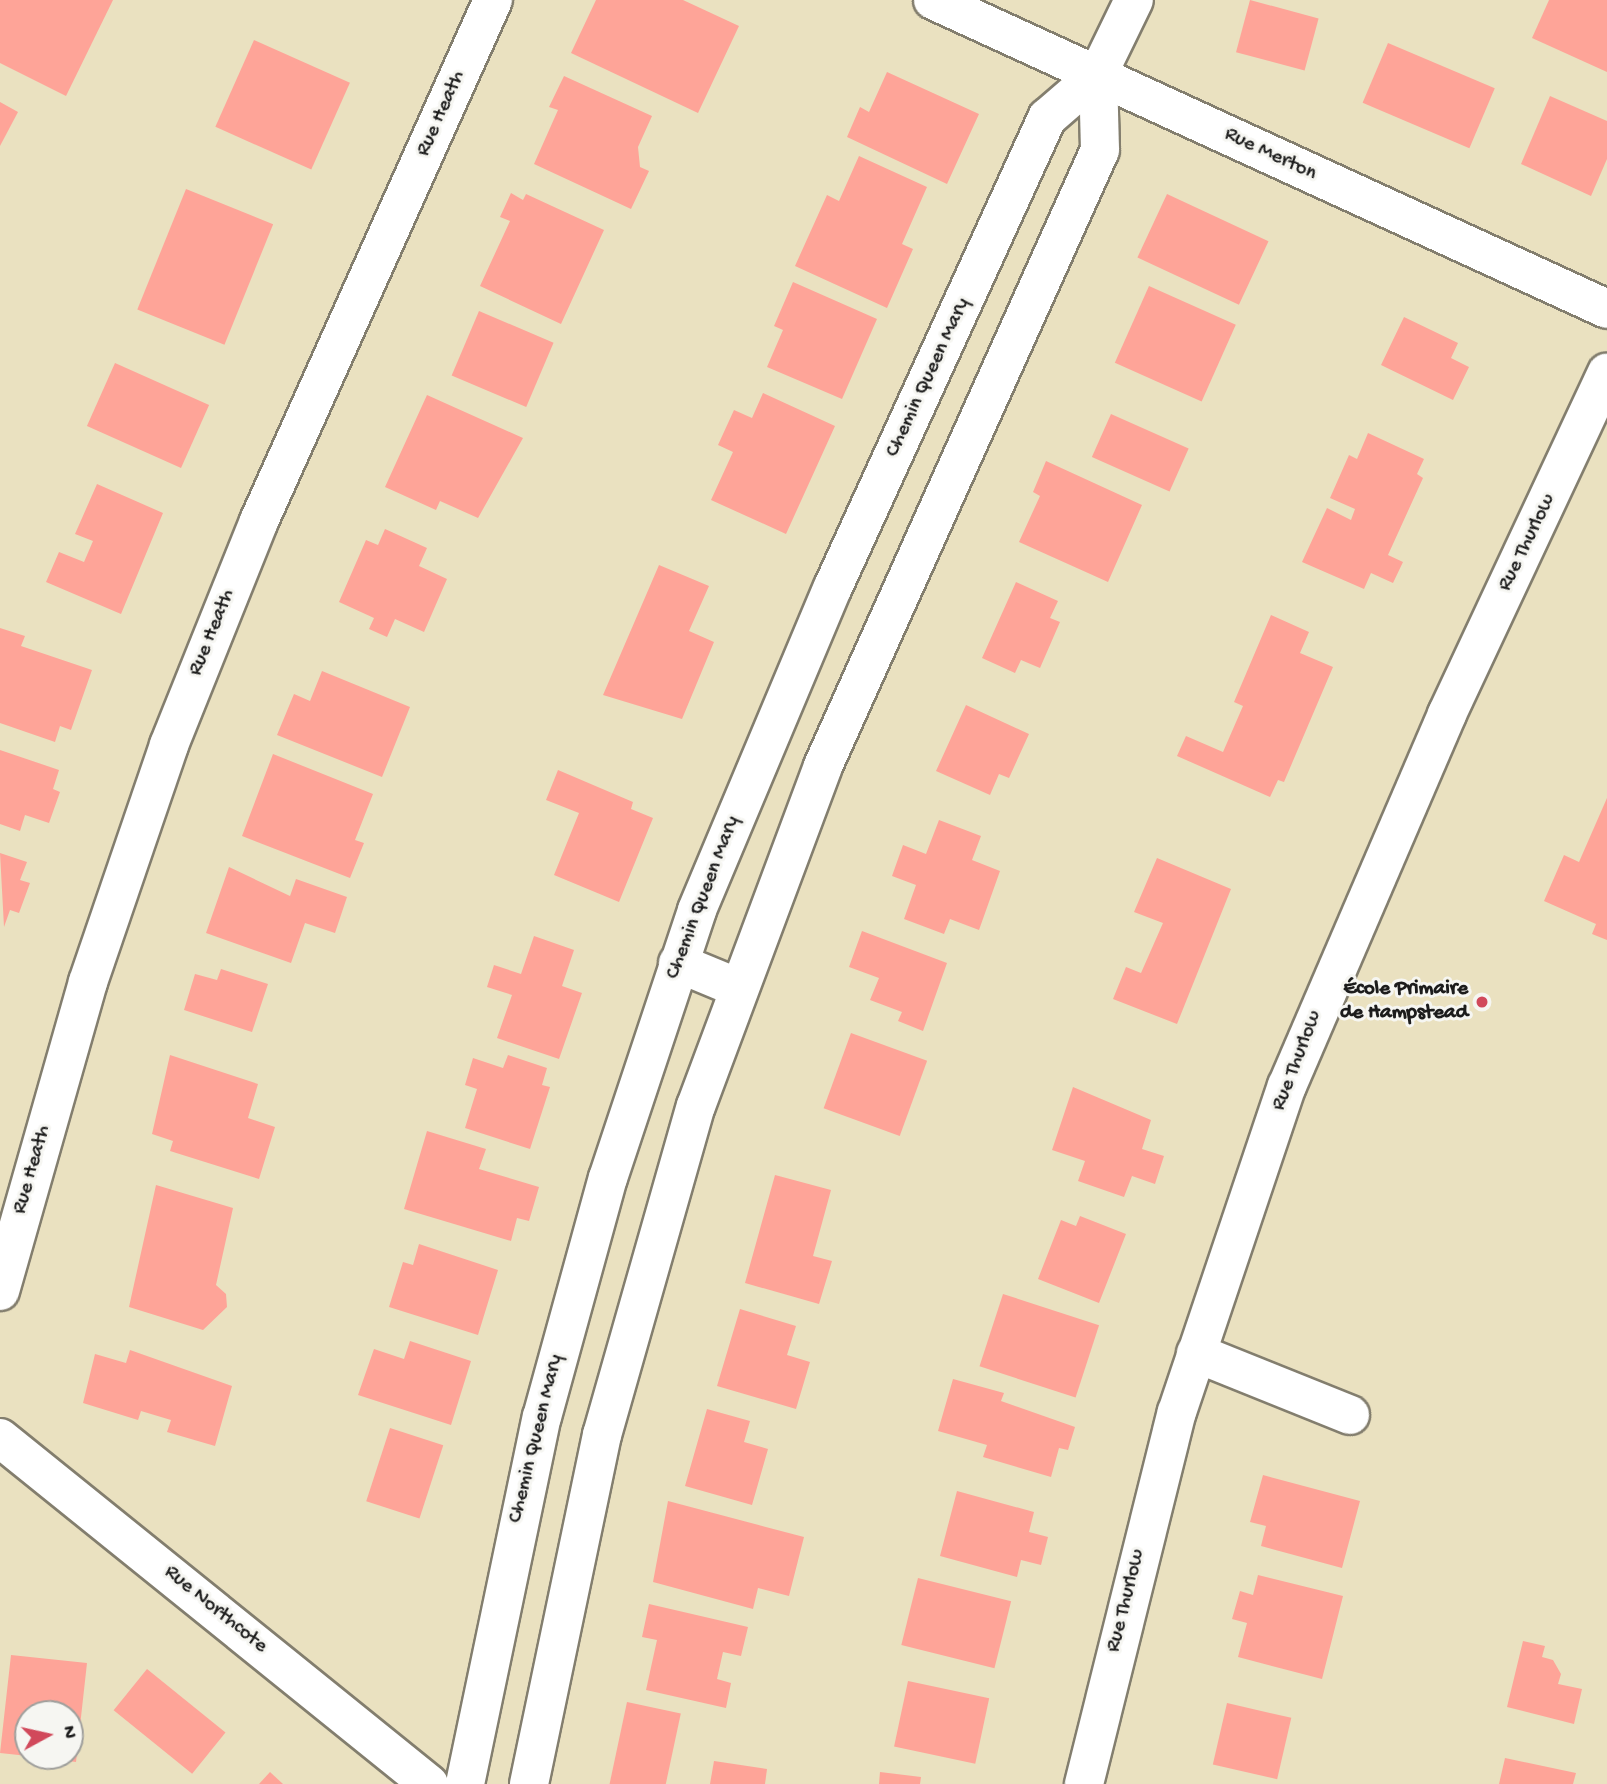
<!DOCTYPE html>
<html>
<head>
<meta charset="utf-8">
<style>
	body { margin:0 }
	#map { position:relative; width:1607px; height:1784px; overflow:hidden; background:#eae1c0; font-family:"Gochi Hand",sans-serif }
	div>[style] { position:absolute }
	[style*='--x'] { left:calc(var(--x)*1px); top:calc(var(--y)*1px); width:calc(var(--w)*1px); rotate:calc(var(--a)*1deg) }
	.building>* { inset:0; background:#fea498; transform-origin:0 0 }
	.roads { filter:drop-shadow(2px 0 #837e6e) drop-shadow(-2px 0 #837e6e) drop-shadow(0 2px #837e6e) drop-shadow(0 -2px #837e6e) }
	.minor>* { height:38px; margin:-19px; padding:0 19px; transform-origin:19px; border-radius:19px; background:#fff }
	.tertiary>* { height:38px; margin:-19px; padding:0 19px; transform-origin:19px; border-radius:19px; background:#fff }
	.dots>* { width:19px; height:19px; translate:-50% -50%; box-sizing:border-box; border:4px solid #f6f6f2; border-radius:50% }
	span { translate:-50% -50%; white-space:nowrap; text-align:center; line-height:1.15; -webkit-text-stroke:6px #f6f6f2; paint-order:stroke }
	.street-label { font-size:21px; color:#1c1c1c }
	.poi-label { font-size:21px; color:#1c1c1c; font-weight:700 }
	.right { translate:-100% -50%; text-align:right }
	.north { position:absolute; left:14px; top:1700px; width:70px; height:70px; box-sizing:border-box; background:#f6f6f2; border:2px solid #9f9f9c; border-radius:50%; rotate:82deg; font-size:19px; font-weight:700; line-height:28px; text-align:center; color:#1c1c1c }
	.north::after { content:''; display:block; margin:auto; width:24px; height:32px; background:#d1495b; clip-path:polygon(50% 0,100% 100%,50% 72%,0 100%) }
</style>
</head>
<body>
<div id="map">
	<div class="building">
		<i style="clip-path:polygon(0 0,113px 0,66px 96px,0 63px)"></i>
		<i style="clip-path:polygon(596px 0,683px 0,739px 26px,698px 113px,571px 53px)"></i>
		<i style="left:1250px;top:0;width:71px;height:54px;rotate:15deg"></i>
		<i style="clip-path:polygon(1549px 0,1607px 0,1607px 72px,1532px 38px)"></i>
		<i style="left:254px;top:40px;width:105px;height:95px;rotate:24deg"></i>
		<i style="left:1388px;top:43px;width:116px;height:65px;rotate:23deg"></i>
		<i style="clip-path:polygon(887px 72px,979px 114px,947px 184px,847px 137px,860px 107px,869px 112px)"></i>
		<i style="clip-path:polygon(564px 76px,652px 116px,638px 147px,640px 167px,649px 171px,631px 209px,534px 164px,558px 110px,549px 107px)"></i>
		<i style="clip-path:polygon(1550px 96px,1607px 121px,1607px 159px,1591px 196px,1521px 164px)"></i>
		<i style="clip-path:polygon(0 102px,18px 112px,0 146px)"></i>
		<i style="clip-path:polygon(859px 156px,927px 187px,902px 244px,913px 249px,887px 308px,795px 266px,827px 195px,839px 201px)"></i>
		<i style="left:186px;top:189px;width:94px;height:130px;rotate:22deg"></i>
		<i style="clip-path:polygon(511px 193px,523px 200px,526px 194px,604px 230px,561px 324px,480px 286px,510px 221px,500px 217px)"></i>
		<i style="left:1167px;top:194px;width:112px;height:70px;rotate:25deg"></i>
		<i style="clip-path:polygon(793px 282px,877px 319px,842px 399px,767px 367px,783px 330px,774px 326px)"></i>
		<i style="left:1149px;top:286px;width:95px;height:84px;rotate:24deg"></i>
		<i style="left:479px;top:311px;width:81px;height:70px;rotate:23deg"></i>
		<i style="clip-path:polygon(1404px 317px,1458px 343px,1451px 358px,1469px 367px,1453px 400px,1381px 365px)"></i>
		<i style="left:115px;top:363px;width:103px;height:69px;rotate:24deg"></i>
		<i style="clip-path:polygon(763px 393px,835px 426px,786px 534px,711px 500px,733px 452px,718px 445px,734px 410px,752px 418px)"></i>
		<i style="clip-path:polygon(427px 395px,523px 438px,478px 518px,440px 501px,436px 510px,385px 487px)"></i>
		<i style="left:1111px;top:414px;width:85px;height:47px;rotate:24deg"></i>
		<i style="clip-path:polygon(1368px 433px,1424px 459px,1417px 474px,1423px 478px,1388px 555px,1403px 562px,1393px 583px,1371px 573px,1364px 589px,1302px 562px,1327px 508px,1351px 520px,1355px 509px,1330px 498px,1349px 455px,1357px 459px)"></i>
		<i style="clip-path:polygon(1046px 461px,1142px 505px,1108px 582px,1019px 542px,1040px 496px,1033px 492px)"></i>
		<i style="clip-path:polygon(97px 484px,163px 513px,121px 614px,46px 582px,59px 552px,84px 562px,93px 541px,75px 534px)"></i>
		<i style="clip-path:polygon(385px 529px,427px 548px,419px 566px,447px 579px,424px 632px,395px 619px,387px 637px,369px 629px,374px 618px,339px 602px,366px 540px,378px 545px)"></i>
		<i style="clip-path:polygon(659px 565px,709px 586px,689px 631px,714px 642px,682px 719px,603px 695px)"></i>
		<i style="clip-path:polygon(1016px 582px,1058px 601px,1050px 618px,1060px 622px,1040px 668px,1021px 660px,1015px 673px,982px 658px)"></i>
		<i style="clip-path:polygon(1271px 615px,1309px 632px,1300px 653px,1333px 667px,1284px 782px,1278px 780px,1270px 797px,1177px 756px,1186px 736px,1223px 752px,1243px 706px,1234px 702px)"></i>
		<i style="clip-path:polygon(0 628px,25px 636px,21px 646px,92px 670px,71px 730px,60px 726px,55px 742px,0 723px)"></i>
		<i style="clip-path:polygon(322px 671px,410px 707px,382px 777px,277px 735px,294px 694px,310px 701px)"></i>
		<i style="clip-path:polygon(966px 705px,1029px 734px,1009px 778px,999px 774px,990px 795px,936px 771px)"></i>
		<i style="clip-path:polygon(0 750px,59px 770px,53px 789px,60px 792px,49px 823px,25px 815px,20px 831px,0 824px)"></i>
		<i style="clip-path:polygon(273px 754px,373px 794px,355px 840px,364px 843px,350px 878px,242px 836px)"></i>
		<i style="clip-path:polygon(558px 770px,633px 802px,631px 809px,653px 818px,619px 902px,554px 875px,579px 813px,546px 800px)"></i>
		<i style="clip-path:polygon(1607px 798px,1607px 940px,1592px 934px,1596px 924px,1544px 901px,1564px 855px,1579px 862px)"></i>
		<i style="clip-path:polygon(939px 820px,981px 836px,972px 860px,1000px 871px,979px 930px,950px 919px,944px 934px,904px 919px,916px 885px,892px 876px,903px 845px,926px 854px)"></i>
		<i style="clip-path:polygon(0 853px,27px 862px,20px 880px,30px 883px,19px 913px,10px 910px,4px 927px)"></i>
		<i style="clip-path:polygon(1157px 858px,1231px 889px,1177px 1024px,1113px 999px,1126px 967px,1141px 973px,1163px 923px,1134px 912px)"></i>
		<i style="clip-path:polygon(229px 867px,290px 896px,296px 879px,347px 897px,335px 933px,305px 923px,291px 963px,206px 933px)"></i>
		<i style="clip-path:polygon(862px 931px,947px 963px,923px 1031px,898px 1021px,902px 1012px,870px 1000px,879px 978px,849px 967px)"></i>
		<i style="clip-path:polygon(534px 936px,574px 950px,562px 986px,582px 993px,559px 1059px,497px 1038px,512px 995px,487px 987px,494px 965px,521px 974px)"></i>
		<i style="clip-path:polygon(221px 969px,268px 984px,252px 1032px,184px 1010px,195px 974px,217px 980px)"></i>
		<i style="left:851px;top:1033px;width:81px;height:80px;rotate:20deg"></i>
		<i style="clip-path:polygon(170px 1055px,258px 1084px,248px 1118px,275px 1127px,259px 1179px,170px 1151px,173px 1141px,152px 1134px)"></i>
		<i style="clip-path:polygon(508px 1055px,547px 1068px,542px 1085px,550px 1087px,530px 1149px,465px 1128px,477px 1089px,465px 1085px,473px 1058px,503px 1068px)"></i>
		<i style="clip-path:polygon(1073px 1087px,1151px 1120px,1142px 1149px,1164px 1156px,1155px 1184px,1132px 1176px,1124px 1197px,1078px 1181px,1085px 1161px,1052px 1150px)"></i>
		<i style="clip-path:polygon(427px 1131px,486px 1149px,479px 1169px,539px 1187px,529px 1221px,517px 1218px,511px 1241px,404px 1209px)"></i>
		<i style="clip-path:polygon(775px 1175px,831px 1190px,813px 1256px,832px 1261px,819px 1304px,745px 1283px)"></i>
		<i style="clip-path:polygon(156px 1185px,233px 1208px,216px 1285px,226px 1294px,227px 1307px,203px 1330px,129px 1307px)"></i>
		<i style="clip-path:polygon(1080px 1216px,1126px 1234px,1099px 1303px,1038px 1279px,1061px 1220px,1076px 1226px)"></i>
		<i style="clip-path:polygon(419px 1244px,498px 1270px,478px 1335px,389px 1307px,403px 1262px,413px 1265px)"></i>
		<i style="left:1003px;top:1294px;width:101px;height:76px;rotate:18deg"></i>
		<i style="clip-path:polygon(740px 1309px,796px 1326px,787px 1355px,810px 1362px,796px 1409px,717px 1386px)"></i>
		<i style="clip-path:polygon(410px 1341px,471px 1361px,451px 1425px,358px 1395px,374px 1349px,404px 1359px)"></i>
		<i style="clip-path:polygon(130px 1350px,232px 1386px,215px 1446px,167px 1432px,171px 1420px,141px 1411px,138px 1420px,83px 1403px,95px 1354px,126px 1363px)"></i>
		<i style="clip-path:polygon(953px 1379px,1004px 1393px,1001px 1401px,1075px 1427px,1068px 1450px,1059px 1448px,1051px 1477px,983px 1457px,987px 1445px,938px 1431px)"></i>
		<i style="clip-path:polygon(707px 1409px,750px 1421px,744px 1442px,768px 1449px,752px 1505px,685px 1486px)"></i>
		<i style="left:390px;top:1428px;width:56px;height:77px;rotate:18deg"></i>
		<i style="clip-path:polygon(1263px 1475px,1360px 1501px,1342px 1568px,1261px 1546px,1266px 1526px,1250px 1522px)"></i>
		<i style="clip-path:polygon(957px 1491px,1034px 1512px,1029px 1532px,1048px 1537px,1041px 1565px,1021px 1560px,1017px 1577px,940px 1556px)"></i>
		<i style="clip-path:polygon(668px 1501px,804px 1537px,789px 1596px,758px 1588px,753px 1609px,653px 1582px)"></i>
		<i style="clip-path:polygon(1258px 1575px,1343px 1596px,1322px 1679px,1238px 1657px,1247px 1623px,1232px 1619px,1240px 1591px,1253px 1595px)"></i>
		<i style="left:918px;top:1578px;width:96px;height:69px;rotate:14deg"></i>
		<i style="clip-path:polygon(649px 1604px,748px 1627px,741px 1656px,723px 1652px,717px 1679px,731px 1683px,726px 1708px,646px 1690px,657px 1640px,642px 1637px)"></i>
		<i style="clip-path:polygon(1523px 1641px,1545px 1646px,1542px 1657px,1553px 1660px,1561px 1674px,1558px 1684px,1582px 1689px,1574px 1724px,1507px 1707px)"></i>
		<i style="clip-path:polygon(11px 1655px,87px 1663px,76px 1762px,43px 1758px,70px 1756px,70px 1714px,28px 1714px,28px 1756px,0 1753px)"></i>
		<i style="left:147px;top:1669px;width:101px;height:53px;rotate:39deg"></i>
		<i style="left:908px;top:1681px;width:83px;height:67px;rotate:12deg"></i>
		<i style="left:627px;top:1702px;width:55px;height:84px;rotate:12deg"></i>
		<i style="left:1227px;top:1703px;width:66px;height:63px;rotate:13deg"></i>
		<i style="clip-path:polygon(1505px 1758px,1576px 1773px,1573px 1784px,1499px 1784px)"></i>
		<i style="clip-path:polygon(714px 1761px,767px 1769px,765px 1784px,710px 1784px)"></i>
		<i style="clip-path:polygon(270px 1772px,283px 1784px,259px 1784px)"></i>
		<i style="clip-path:polygon(880px 1772px,921px 1777px,920px 1784px,879px 1784px)"></i>
	</div>
	<div class="roads">
		<div class="minor">
			<i style="--x:933;--y:0;--w:741;--a:24.63"></i>
			<i style="--x:678;--y:963;--w:63;--a:22.5"></i>
			<i style="--x:0;--y:1291;--w:321;--a:-74.1"></i>
			<i style="--x:88;--y:982;--w:250;--a:-71.1"></i>
			<i style="--x:169;--y:745;--w:241;--a:-68.1"></i>
			<i style="--x:259;--y:521;--w:571;--a:-65.81"></i>
			<i style="--x:1196;--y:1353;--w:166;--a:21.9"></i>
			<i style="--x:0;--y:1438;--w:551;--a:38.89"></i>
			<i style="--x:1084;--y:1784;--w:383;--a:-76"></i>
			<i style="--x:1177;--y:1412;--w:344;--a:-71.4"></i>
			<i style="--x:1287;--y:1086;--w:405;--a:-66.7"></i>
			<i style="--x:1447;--y:714;--w:377;--a:-64.9"></i>
		</div>
		<div class="tertiary">
			<i style="--x:465;--y:1784;--w:375;--a:-78.2"></i>
			<i style="--x:542;--y:1417;--w:248;--a:-74.6"></i>
			<i style="--x:608;--y:1178;--w:282;--a:-71.6"></i>
			<i style="--x:697;--y:910;--w:350;--a:-67.2"></i>
			<i style="--x:833;--y:587;--w:516;--a:-65.47"></i>
			<i style="--x:1047;--y:118;--w:67;--a:-40.8"></i>
			<i style="--x:1098;--y:74;--w:82;--a:-64.1"></i>
			<i style="--x:529;--y:1784;--w:357;--a:-78.2"></i>
			<i style="--x:602;--y:1435;--w:342;--a:-74.1"></i>
			<i style="--x:696;--y:1106;--w:363;--a:-69.5"></i>
			<i style="--x:823;--y:766;--w:675;--a:-65.79"></i>
			<i style="--x:1100;--y:150;--w:76;--a:-91.5"></i>
		</div>
	</div>
	<div class="dots">
		<i style="left:1482px;top:1002px;background:#d1495b"></i>
	</div>
	<div class="street-label">
		<span style="left:442px;top:114px;rotate:-66deg">Rue Heath</span>
		<span style="left:1270px;top:155px;rotate:25deg">Rue Merton</span>
		<span style="left:929px;top:378px;rotate:-65deg">Chemin Queen Mary</span>
		<span style="left:1528px;top:543px;rotate:-64deg">Rue Thurlow</span>
		<span style="left:213px;top:633px;rotate:-68deg">Rue Heath</span>
		<span style="left:704px;top:898px;rotate:-69deg">Chemin Queen Mary</span>
		<span style="left:1298px;top:1061px;rotate:-69deg">Rue Thurlow</span>
		<span style="left:33px;top:1170px;rotate:-74deg">Rue Heath</span>
		<span style="left:537px;top:1439px;rotate:-76deg">Chemin Queen Mary</span>
		<span style="left:1127px;top:1601px;rotate:-76deg">Rue Thurlow</span>
		<span style="left:215px;top:1610px;rotate:39deg">Rue Northcote</span>
	</div>
	<div class="poi-label">
		<span class="right" style="left:1468px;top:1002px">École Primaire<br>de Hampstead</span>
	</div>
	<div class="north">N</div>
</div>
</body>
</html>
